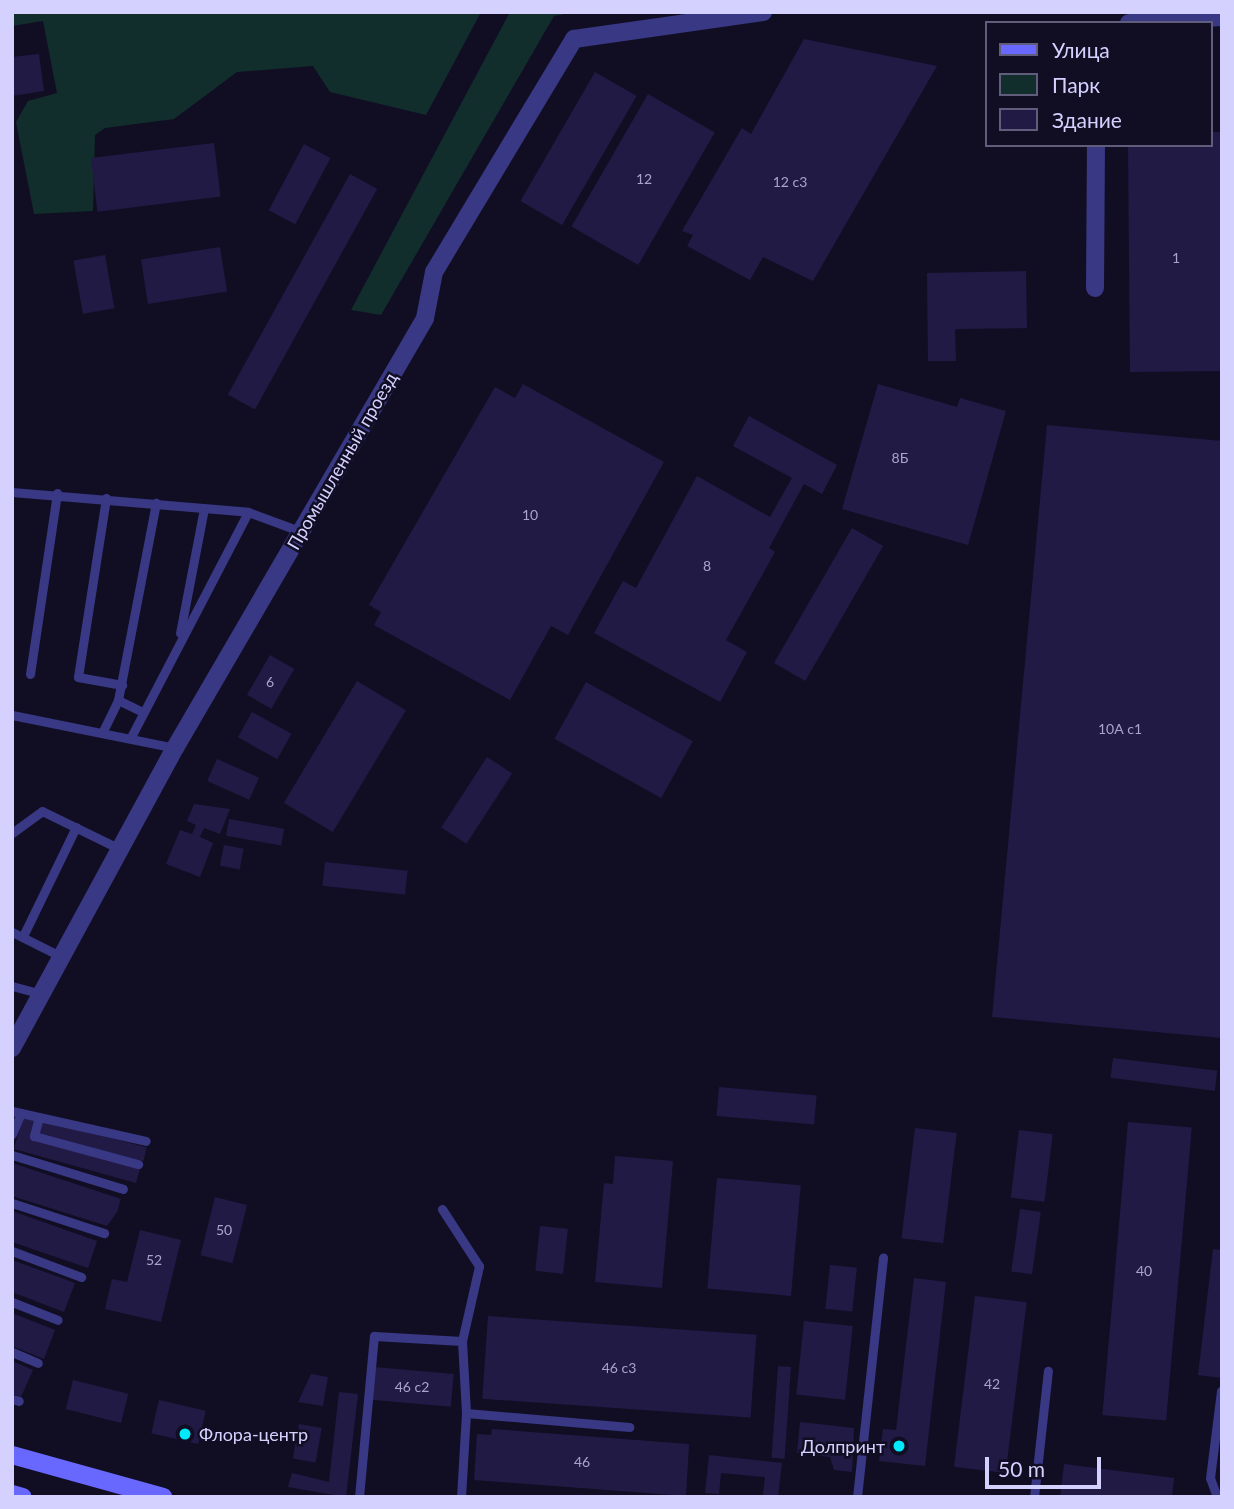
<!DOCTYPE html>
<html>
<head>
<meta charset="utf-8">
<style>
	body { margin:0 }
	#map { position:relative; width:1234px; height:1509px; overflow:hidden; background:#110e24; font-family:Lato,sans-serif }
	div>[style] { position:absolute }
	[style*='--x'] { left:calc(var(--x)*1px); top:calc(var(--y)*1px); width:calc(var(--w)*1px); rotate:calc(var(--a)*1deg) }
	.green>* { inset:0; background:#112e2c }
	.building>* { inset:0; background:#211a45; transform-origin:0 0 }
	.lane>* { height:9px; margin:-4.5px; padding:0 4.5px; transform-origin:4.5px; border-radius:4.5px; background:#393884 }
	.street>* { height:18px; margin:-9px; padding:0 9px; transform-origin:9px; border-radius:9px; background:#393884 }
	.secondary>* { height:18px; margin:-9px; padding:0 9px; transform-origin:9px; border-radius:9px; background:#6868ff }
	.dots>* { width:19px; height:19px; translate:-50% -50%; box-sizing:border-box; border:4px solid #110e24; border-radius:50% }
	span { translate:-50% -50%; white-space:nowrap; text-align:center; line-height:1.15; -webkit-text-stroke:5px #110e24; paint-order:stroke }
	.number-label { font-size:14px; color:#a8a3d0 }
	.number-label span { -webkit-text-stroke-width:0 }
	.street-label { font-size:18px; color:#d5d1ff }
	.poi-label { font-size:18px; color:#d5d1ff }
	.left { translate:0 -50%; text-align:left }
	.right { translate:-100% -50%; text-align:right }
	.frame { position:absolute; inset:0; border:14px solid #d5d1ff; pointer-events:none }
	.legend { position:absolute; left:985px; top:21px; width:228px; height:126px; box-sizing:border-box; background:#110e24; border:2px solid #5f5c7c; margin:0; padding:9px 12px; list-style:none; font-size:21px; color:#d5d1ff }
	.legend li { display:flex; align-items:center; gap:14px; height:35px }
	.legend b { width:35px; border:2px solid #5f5c7c }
	.scale { position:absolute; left:985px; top:1457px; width:116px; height:32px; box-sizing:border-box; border:4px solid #d5d1ff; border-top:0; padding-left:9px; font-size:21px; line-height:24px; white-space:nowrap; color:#d5d1ff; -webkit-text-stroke:5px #110e24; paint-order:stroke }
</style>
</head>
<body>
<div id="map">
	<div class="green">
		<i style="clip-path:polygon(12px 12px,481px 12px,426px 115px,330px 92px,313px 66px,237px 72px,174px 119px,105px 128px,95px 135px,93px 211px,34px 214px,16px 122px,28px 101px,57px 93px,43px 21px,12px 26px)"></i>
		<i style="clip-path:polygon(510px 12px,575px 12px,554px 16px,381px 315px,351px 310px)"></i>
	</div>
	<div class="building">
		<i style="clip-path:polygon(804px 39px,937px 66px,813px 281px,763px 257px,750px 280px,687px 246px,693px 235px,682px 231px,742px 128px,751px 134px)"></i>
		<i style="clip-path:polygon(39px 54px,44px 91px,12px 96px,12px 57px)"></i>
		<i style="left:595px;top:72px;width:48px;height:149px;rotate:30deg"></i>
		<i style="left:648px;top:94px;width:77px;height:153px;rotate:30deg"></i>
		<i style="clip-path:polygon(1211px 132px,1222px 132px,1222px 371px,1130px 372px,1128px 145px,1211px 145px)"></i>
		<i style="left:214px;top:143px;width:54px;height:124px;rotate:83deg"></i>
		<i style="left:304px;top:144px;width:30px;height:75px;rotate:28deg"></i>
		<i style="left:350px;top:174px;width:31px;height:252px;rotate:29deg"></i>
		<i style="left:220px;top:247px;width:45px;height:80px;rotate:81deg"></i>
		<i style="left:105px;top:255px;width:54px;height:32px;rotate:80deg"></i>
		<i style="clip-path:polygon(1026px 271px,1027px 328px,955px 329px,956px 361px,928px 361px,927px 273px)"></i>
		<i style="clip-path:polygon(523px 384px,664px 462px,568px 635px,551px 626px,510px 700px,374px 625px,381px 612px,369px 605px,495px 387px,515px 398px)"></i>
		<i style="clip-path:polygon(878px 384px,957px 407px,960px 398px,1006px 411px,968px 545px,842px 509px)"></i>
		<i style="clip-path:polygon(749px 416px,837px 465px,822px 494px,804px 484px,769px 548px,775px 552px,726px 640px,747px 652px,720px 702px,594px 633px,623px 581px,636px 588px,697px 476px,770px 517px,792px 478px,733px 446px)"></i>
		<i style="clip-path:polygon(1047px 425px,1222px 441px,1222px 1038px,992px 1017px)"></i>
		<i style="left:852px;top:528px;width:36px;height:156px;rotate:30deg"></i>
		<i style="left:270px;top:655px;width:28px;height:46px;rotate:30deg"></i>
		<i style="left:357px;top:681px;width:57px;height:142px;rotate:31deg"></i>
		<i style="left:586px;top:682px;width:122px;height:65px;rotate:29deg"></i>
		<i style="left:252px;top:712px;width:45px;height:29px;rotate:29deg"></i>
		<i style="left:487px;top:757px;width:30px;height:84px;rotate:33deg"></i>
		<i style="left:217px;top:759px;width:46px;height:24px;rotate:24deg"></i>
		<i style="clip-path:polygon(194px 804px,230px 809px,220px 834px,204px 828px,200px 837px,213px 843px,200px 877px,166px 864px,180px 830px,192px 834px,196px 825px,187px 821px)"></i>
		<i style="left:229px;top:819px;width:56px;height:17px;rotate:10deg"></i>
		<i style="left:224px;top:845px;width:20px;height:21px;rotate:11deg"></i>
		<i style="left:325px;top:862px;width:83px;height:24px;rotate:6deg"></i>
		<i style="left:1113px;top:1058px;width:105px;height:20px;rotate:7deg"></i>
		<i style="left:719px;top:1087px;width:98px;height:29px;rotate:5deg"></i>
		<i style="clip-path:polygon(23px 1116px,35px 1120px,30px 1139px,140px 1168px,136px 1183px,14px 1149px)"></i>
		<i style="left:41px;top:1121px;width:109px;height:14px;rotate:14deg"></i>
		<i style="left:1128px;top:1122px;width:64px;height:294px;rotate:5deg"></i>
		<i style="left:915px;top:1128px;width:42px;height:111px;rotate:7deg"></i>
		<i style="left:1019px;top:1130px;width:34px;height:68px;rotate:7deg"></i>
		<i style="clip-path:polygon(615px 1156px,673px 1161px,662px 1288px,595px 1282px,604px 1183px,613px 1184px)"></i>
		<i style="clip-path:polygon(12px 1163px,121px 1199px,117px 1212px,107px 1226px,12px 1196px)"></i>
		<i style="left:717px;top:1178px;width:84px;height:111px;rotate:5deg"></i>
		<i style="left:215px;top:1197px;width:33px;height:60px;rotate:14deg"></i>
		<i style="left:1020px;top:1209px;width:21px;height:63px;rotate:8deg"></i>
		<i style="clip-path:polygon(12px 1211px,97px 1241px,88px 1268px,12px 1242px)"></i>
		<i style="left:540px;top:1226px;width:28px;height:45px;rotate:6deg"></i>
		<i style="clip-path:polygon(140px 1230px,181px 1240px,161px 1322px,105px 1309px,112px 1279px,127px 1282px)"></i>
		<i style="clip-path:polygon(1213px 1249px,1222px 1250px,1222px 1378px,1198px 1375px)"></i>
		<i style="clip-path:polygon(12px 1260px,75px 1283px,64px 1312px,12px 1292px)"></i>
		<i style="left:830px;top:1265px;width:27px;height:44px;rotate:6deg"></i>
		<i style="clip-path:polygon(914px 1278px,946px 1282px,925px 1466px,879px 1461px,883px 1429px,896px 1430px)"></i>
		<i style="left:975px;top:1296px;width:52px;height:172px;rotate:7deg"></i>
		<i style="clip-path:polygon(12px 1313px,55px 1330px,44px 1359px,12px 1346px)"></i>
		<i style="left:488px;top:1316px;width:269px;height:83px;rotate:4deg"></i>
		<i style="left:804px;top:1321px;width:49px;height:74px;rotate:6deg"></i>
		<i style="clip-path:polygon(12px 1361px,33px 1370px,21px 1397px,12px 1394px)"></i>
		<i style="left:778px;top:1366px;width:13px;height:92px;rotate:4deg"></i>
		<i style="left:374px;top:1367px;width:80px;height:33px;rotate:5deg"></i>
		<i style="clip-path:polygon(311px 1374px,328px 1377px,323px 1406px,298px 1402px)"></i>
		<i style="left:73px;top:1380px;width:57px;height:30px;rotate:14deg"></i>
		<i style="clip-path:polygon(339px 1392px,358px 1394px,346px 1497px,288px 1487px,292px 1473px,329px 1482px)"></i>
		<i style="left:159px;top:1400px;width:48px;height:34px;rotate:13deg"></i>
		<i style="clip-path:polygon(800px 1422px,854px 1428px,852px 1472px,834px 1470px,830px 1457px,797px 1453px)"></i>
		<i style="left:299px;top:1424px;width:23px;height:35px;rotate:10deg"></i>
		<i style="clip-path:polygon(492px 1429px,689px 1444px,686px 1496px,474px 1480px,477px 1434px,491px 1435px)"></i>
		<i style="clip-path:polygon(709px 1455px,782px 1463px,778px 1497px,763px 1495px,765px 1477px,721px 1473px,719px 1494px,705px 1493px)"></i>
		<i style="clip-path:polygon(1064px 1464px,1174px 1478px,1172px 1497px,1060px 1497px)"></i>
	</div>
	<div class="lane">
		<i style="--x:12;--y:492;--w:237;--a:4.8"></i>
		<i style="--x:248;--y:512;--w:55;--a:20.1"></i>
		<i style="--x:106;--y:498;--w:181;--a:98.9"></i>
		<i style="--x:78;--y:677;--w:45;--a:10.3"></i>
		<i style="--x:180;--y:633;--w:127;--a:-79.1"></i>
		<i style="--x:30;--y:674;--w:183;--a:-81.5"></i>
		<i style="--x:118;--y:700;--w:28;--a:26"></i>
		<i style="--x:12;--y:715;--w:166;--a:11.4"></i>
		<i style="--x:103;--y:731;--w:34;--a:-64"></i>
		<i style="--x:118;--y:700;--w:201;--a:-79.1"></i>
		<i style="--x:132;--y:735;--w:251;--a:-62.5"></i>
		<i style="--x:12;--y:833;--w:37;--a:-36"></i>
		<i style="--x:42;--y:811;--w:87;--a:26"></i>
		<i style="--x:12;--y:932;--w:56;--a:26.6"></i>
		<i style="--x:24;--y:934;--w:119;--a:-64.1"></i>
		<i style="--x:12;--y:986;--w:30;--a:15"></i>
		<i style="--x:12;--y:1111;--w:137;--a:12.6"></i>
		<i style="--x:39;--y:1117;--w:20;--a:105"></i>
		<i style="--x:34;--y:1136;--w:108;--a:15.1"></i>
		<i style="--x:12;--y:1134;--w:23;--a:-67"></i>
		<i style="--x:12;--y:1155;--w:116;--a:17"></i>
		<i style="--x:12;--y:1203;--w:97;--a:18.1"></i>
		<i style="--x:12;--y:1251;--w:74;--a:20.6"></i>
		<i style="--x:12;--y:1302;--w:49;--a:21.4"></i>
		<i style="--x:462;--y:1341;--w:72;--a:86.8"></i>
		<i style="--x:12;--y:1352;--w:28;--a:23"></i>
		<i style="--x:12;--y:1399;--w:7;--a:16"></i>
		<i style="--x:359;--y:1497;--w:162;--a:-84.7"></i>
		<i style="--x:374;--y:1336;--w:88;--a:3.3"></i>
		<i style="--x:462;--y:1341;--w:77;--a:-77.2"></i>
		<i style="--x:479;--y:1266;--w:68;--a:-123"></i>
		<i style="--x:461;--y:1497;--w:84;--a:-86.6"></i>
		<i style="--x:466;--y:1413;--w:164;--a:4.9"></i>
		<i style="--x:857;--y:1497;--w:241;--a:-83.8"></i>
		<i style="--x:1034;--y:1497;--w:127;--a:-83.7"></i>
		<i style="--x:1217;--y:1497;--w:20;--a:-110"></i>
		<i style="--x:1210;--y:1478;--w:88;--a:-82.8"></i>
	</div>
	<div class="street">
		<i style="--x:1129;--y:23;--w:93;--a:-3.7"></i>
		<i style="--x:1095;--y:288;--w:143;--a:-89.6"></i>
		<i style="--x:12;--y:1048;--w:341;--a:-61.5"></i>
		<i style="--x:175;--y:748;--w:497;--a:-59.8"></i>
		<i style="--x:425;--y:318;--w:47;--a:-78.9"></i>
		<i style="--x:434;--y:272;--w:272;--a:-59"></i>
		<i style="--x:574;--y:39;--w:191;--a:-8.1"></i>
	</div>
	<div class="secondary">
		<i style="--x:12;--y:1455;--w:157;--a:15.5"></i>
		<i style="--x:12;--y:1494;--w:11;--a:15"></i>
	</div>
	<div class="dots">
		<i style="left:185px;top:1434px;background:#00eafc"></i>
		<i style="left:899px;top:1446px;background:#00eafc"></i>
	</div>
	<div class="number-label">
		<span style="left:644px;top:179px">12</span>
		<span style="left:790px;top:182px">12 с3</span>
		<span style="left:1176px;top:258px">1</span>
		<span style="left:900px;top:458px">8Б</span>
		<span style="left:530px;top:515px">10</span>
		<span style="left:707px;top:566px">8</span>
		<span style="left:270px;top:682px">6</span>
		<span style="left:1120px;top:729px">10А с1</span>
		<span style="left:224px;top:1230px">50</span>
		<span style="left:154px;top:1260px">52</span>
		<span style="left:1144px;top:1271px">40</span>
		<span style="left:619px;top:1368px">46 с3</span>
		<span style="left:992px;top:1384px">42</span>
		<span style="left:412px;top:1387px">46 с2</span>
		<span style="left:582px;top:1462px">46</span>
	</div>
	<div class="street-label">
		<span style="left:342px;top:461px;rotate:-60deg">Промышленный проезд</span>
	</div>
	<div class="poi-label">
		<span class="left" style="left:199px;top:1434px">Флора-центр</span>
		<span class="right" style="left:885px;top:1446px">Долпринт</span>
	</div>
	<div class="frame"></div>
	<ul class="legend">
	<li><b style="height:9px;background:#6868ff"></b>Улица</li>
	<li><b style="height:19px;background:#112e2c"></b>Парк</li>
	<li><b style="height:19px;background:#211a45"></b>Здание</li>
	</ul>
	<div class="scale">50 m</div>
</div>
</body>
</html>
